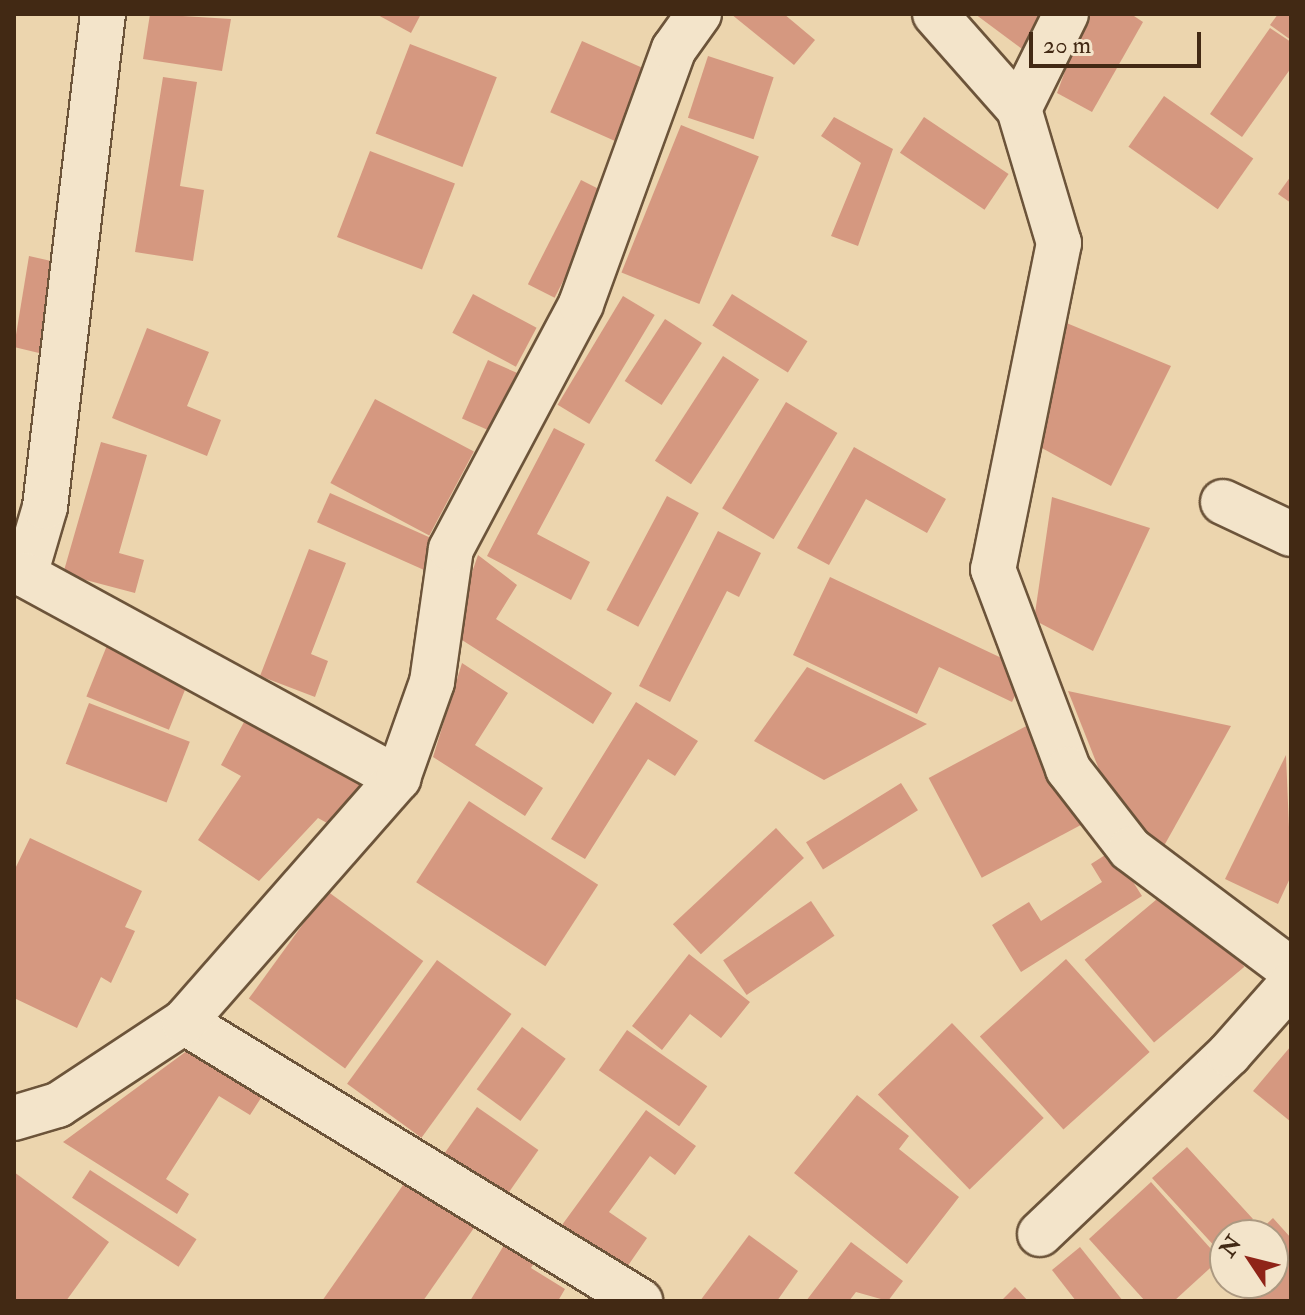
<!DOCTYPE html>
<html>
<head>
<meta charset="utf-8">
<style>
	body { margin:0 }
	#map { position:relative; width:1305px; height:1315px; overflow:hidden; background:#ecd5ae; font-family:"IM FELL Double Pica",serif }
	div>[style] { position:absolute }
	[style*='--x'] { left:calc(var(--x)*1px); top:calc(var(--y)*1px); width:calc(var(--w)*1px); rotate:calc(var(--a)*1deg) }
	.building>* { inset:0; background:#d59880; transform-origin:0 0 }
	.roads { filter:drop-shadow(2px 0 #6c543a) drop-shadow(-2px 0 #6c543a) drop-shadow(0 2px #6c543a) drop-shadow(0 -2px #6c543a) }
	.minor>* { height:44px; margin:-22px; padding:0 22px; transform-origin:22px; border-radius:22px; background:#f3e4ca }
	span { translate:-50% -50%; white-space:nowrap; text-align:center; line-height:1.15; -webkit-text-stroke:6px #f3e4ca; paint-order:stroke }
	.frame { position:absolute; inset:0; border:16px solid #422914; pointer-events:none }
	.north { position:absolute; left:1209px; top:1219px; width:80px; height:80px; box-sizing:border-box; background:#f3e4ca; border:2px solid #ac9981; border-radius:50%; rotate:305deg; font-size:22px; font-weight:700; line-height:32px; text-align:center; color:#422914 }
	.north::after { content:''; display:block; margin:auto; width:28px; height:36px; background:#8f2418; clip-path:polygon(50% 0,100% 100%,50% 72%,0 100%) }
	.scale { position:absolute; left:1029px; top:32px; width:172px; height:36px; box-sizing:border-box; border:4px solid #422914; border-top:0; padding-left:10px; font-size:24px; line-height:28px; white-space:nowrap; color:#422914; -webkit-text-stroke:6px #f3e4ca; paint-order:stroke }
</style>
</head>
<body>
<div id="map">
	<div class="building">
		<i style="clip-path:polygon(150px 14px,231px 19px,222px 71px,143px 59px)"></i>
		<i style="clip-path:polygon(376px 14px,421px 14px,411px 33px)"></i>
		<i style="clip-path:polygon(731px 14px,784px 14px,815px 40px,794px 65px)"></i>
		<i style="clip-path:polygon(975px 14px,1059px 14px,1037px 60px)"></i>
		<i style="clip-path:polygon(1086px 14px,1131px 14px,1143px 22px,1092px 112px,1057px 93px)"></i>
		<i style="clip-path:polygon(1278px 14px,1291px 14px,1291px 40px,1270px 25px)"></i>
		<i style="clip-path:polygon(1270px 28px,1291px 42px,1291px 68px,1242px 137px,1210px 114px)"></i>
		<i style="left:582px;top:41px;width:77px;height:78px;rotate:24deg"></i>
		<i style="left:410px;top:44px;width:93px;height:96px;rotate:21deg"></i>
		<i style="left:708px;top:56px;width:69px;height:65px;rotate:18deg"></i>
		<i style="clip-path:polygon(163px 77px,197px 82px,180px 186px,204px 190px,193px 261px,135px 252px)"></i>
		<i style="left:1164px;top:96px;width:109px;height:62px;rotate:35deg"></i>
		<i style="clip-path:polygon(834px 117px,893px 149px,858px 246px,831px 236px,861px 163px,821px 136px)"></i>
		<i style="left:924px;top:117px;width:102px;height:43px;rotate:34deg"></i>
		<i style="left:681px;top:125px;width:84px;height:159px;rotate:22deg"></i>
		<i style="left:370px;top:151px;width:91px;height:92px;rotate:21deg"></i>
		<i style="clip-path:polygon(1291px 176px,1291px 203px,1278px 194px)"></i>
		<i style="left:581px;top:180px;width:30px;height:117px;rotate:27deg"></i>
		<i style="clip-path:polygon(29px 256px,60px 263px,39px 353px,14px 347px)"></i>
		<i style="left:473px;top:294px;width:72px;height:44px;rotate:28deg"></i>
		<i style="left:732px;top:294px;width:89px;height:37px;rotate:32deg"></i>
		<i style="left:623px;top:296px;width:37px;height:127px;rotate:31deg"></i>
		<i style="left:665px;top:319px;width:44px;height:74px;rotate:33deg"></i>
		<i style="clip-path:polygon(1064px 322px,1171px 366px,1111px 486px,1040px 447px)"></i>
		<i style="clip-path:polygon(147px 328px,209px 352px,187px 406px,221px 420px,207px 456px,112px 418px)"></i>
		<i style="left:723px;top:356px;width:43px;height:125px;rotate:33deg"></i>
		<i style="left:488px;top:360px;width:34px;height:64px;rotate:24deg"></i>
		<i style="left:375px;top:399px;width:112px;height:95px;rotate:28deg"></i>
		<i style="left:786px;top:402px;width:60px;height:124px;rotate:31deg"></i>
		<i style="clip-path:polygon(554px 428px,585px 444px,537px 534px,590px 562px,571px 600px,487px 556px)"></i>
		<i style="clip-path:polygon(101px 442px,147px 455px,119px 553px,144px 560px,135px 593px,63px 574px)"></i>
		<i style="clip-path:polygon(854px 447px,946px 499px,927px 533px,866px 499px,829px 565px,797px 548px)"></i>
		<i style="left:330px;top:493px;width:124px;height:32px;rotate:24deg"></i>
		<i style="left:667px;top:496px;width:36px;height:129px;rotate:28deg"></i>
		<i style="clip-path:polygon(1052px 497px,1150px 528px,1093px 651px,1034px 620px)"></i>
		<i style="clip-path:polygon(718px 531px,761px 553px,739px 597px,727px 591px,670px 702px,639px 686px)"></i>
		<i style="clip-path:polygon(309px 549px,346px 563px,311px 654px,328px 661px,315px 697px,260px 676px)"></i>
		<i style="clip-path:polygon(478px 555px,517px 585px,496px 619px,612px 693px,593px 724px,451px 633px)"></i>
		<i style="clip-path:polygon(830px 577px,1027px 670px,1012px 702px,939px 667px,917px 714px,793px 655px)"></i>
		<i style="left:110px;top:638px;width:89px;height:63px;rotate:22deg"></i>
		<i style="clip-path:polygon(462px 663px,508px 693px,475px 745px,543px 788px,525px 816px,433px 757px)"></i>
		<i style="clip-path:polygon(807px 667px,927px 724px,824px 780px,754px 741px)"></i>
		<i style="clip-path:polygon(1068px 691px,1231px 726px,1160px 853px,1119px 820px)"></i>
		<i style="clip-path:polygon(636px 702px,698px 741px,675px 776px,648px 759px,585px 859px,551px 839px)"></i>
		<i style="left:89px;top:703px;width:108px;height:65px;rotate:21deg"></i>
		<i style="clip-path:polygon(252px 707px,370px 771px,338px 829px,318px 818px,259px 881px,198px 840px,241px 776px,221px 765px)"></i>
		<i style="left:1032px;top:723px;width:113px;height:117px;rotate:62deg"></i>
		<i style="clip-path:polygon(1286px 755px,1291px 876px,1278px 904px,1225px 879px)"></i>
		<i style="left:901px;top:783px;width:32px;height:112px;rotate:58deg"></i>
		<i style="left:469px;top:801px;width:154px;height:97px;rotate:33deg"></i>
		<i style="left:776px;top:828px;width:41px;height:141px;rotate:47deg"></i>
		<i style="clip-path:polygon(30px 838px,142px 891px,125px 927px,135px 931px,111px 983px,101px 977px,77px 1028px,14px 998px,14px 871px)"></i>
		<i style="clip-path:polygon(1113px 850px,1142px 896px,1021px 972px,992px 925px,1029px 902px,1041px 921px,1102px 882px,1091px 864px)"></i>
		<i style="left:1175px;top:884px;width:108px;height:118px;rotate:50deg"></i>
		<i style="left:327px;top:891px;width:119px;height:133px;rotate:36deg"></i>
		<i style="left:811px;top:901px;width:42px;height:106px;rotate:56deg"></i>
		<i style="clip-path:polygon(689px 954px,750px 1002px,721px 1038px,690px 1014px,662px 1050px,632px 1026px)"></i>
		<i style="left:1066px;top:959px;width:125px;height:116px;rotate:48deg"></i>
		<i style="left:437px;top:960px;width:92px;height:153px;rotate:36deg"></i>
		<i style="left:952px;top:1023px;width:132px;height:103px;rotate:46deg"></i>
		<i style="left:522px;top:1027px;width:54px;height:77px;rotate:36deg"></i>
		<i style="left:627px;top:1030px;width:98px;height:49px;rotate:35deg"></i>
		<i style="clip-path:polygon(203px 1039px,270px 1084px,250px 1115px,219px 1096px,166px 1179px,189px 1194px,177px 1214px,63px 1142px)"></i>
		<i style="clip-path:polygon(1291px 1046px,1291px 1122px,1253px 1091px)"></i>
		<i style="clip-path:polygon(857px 1095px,909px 1136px,899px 1149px,959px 1197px,907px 1264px,794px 1173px)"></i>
		<i style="left:477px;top:1107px;width:75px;height:63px;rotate:35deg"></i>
		<i style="clip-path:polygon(646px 1110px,696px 1146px,675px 1175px,650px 1156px,609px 1212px,647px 1238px,625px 1270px,562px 1225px)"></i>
		<i style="clip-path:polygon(1187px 1147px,1253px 1219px,1225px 1235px,1218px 1250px,1152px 1178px)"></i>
		<i style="left:90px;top:1170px;width:127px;height:33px;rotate:33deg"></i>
		<i style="clip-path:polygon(14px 1172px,109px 1242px,66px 1301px,14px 1301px)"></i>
		<i style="clip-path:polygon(408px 1178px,476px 1225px,423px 1301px,322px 1301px)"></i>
		<i style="clip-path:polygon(1151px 1182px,1220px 1259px,1174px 1301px,1145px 1301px,1089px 1239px)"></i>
		<i style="clip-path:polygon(1273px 1218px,1291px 1238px,1291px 1301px,1246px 1301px,1229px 1283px,1273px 1283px,1273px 1235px,1255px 1235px)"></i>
		<i style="clip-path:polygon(749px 1235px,798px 1271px,777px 1301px,700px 1301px)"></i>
		<i style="clip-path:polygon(509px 1237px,539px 1255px,531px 1268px,565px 1289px,558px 1301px,470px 1301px)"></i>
		<i style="clip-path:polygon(851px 1242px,903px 1281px,888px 1301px,856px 1292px,849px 1301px,806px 1301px)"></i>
		<i style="clip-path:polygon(1080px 1247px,1123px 1301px,1076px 1301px,1052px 1270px)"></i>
		<i style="clip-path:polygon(1015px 1287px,1028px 1301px,1001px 1301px)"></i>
	</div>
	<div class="roads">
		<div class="minor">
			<i style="--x:935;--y:14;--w:127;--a:48.5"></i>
			<i style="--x:1019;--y:109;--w:140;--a:73.4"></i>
			<i style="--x:1059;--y:243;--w:333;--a:101.4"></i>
			<i style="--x:993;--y:569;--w:214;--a:69.4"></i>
			<i style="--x:1068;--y:769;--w:101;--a:52.2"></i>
			<i style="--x:1130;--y:849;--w:201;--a:36.9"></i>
			<i style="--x:1019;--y:109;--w:106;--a:-63.7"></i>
			<i style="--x:1223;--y:502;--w:75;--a:25.2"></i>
			<i style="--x:14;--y:570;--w:12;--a:24"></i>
			<i style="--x:25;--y:575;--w:71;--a:-73.6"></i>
			<i style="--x:45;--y:507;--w:496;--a:-83.3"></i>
			<i style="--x:25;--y:575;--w:425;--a:28.6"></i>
			<i style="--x:184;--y:1022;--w:535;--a:31.46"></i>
			<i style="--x:14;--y:1118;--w:46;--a:-16.5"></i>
			<i style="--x:58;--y:1105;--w:151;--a:-33.4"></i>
			<i style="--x:184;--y:1022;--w:325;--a:-48.7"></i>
			<i style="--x:398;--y:778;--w:102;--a:-70.5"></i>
			<i style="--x:432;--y:682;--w:134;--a:-81.9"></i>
			<i style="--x:451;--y:549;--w:277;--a:-62"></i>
			<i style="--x:581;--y:304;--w:271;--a:-70"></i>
			<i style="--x:674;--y:49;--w:43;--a:-54.5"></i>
			<i style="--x:1040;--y:1234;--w:261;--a:-43.6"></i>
			<i style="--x:1229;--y:1054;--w:94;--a:-48.5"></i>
		</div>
	</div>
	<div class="frame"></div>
	<div class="north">N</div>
	<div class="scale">20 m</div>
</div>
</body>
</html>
